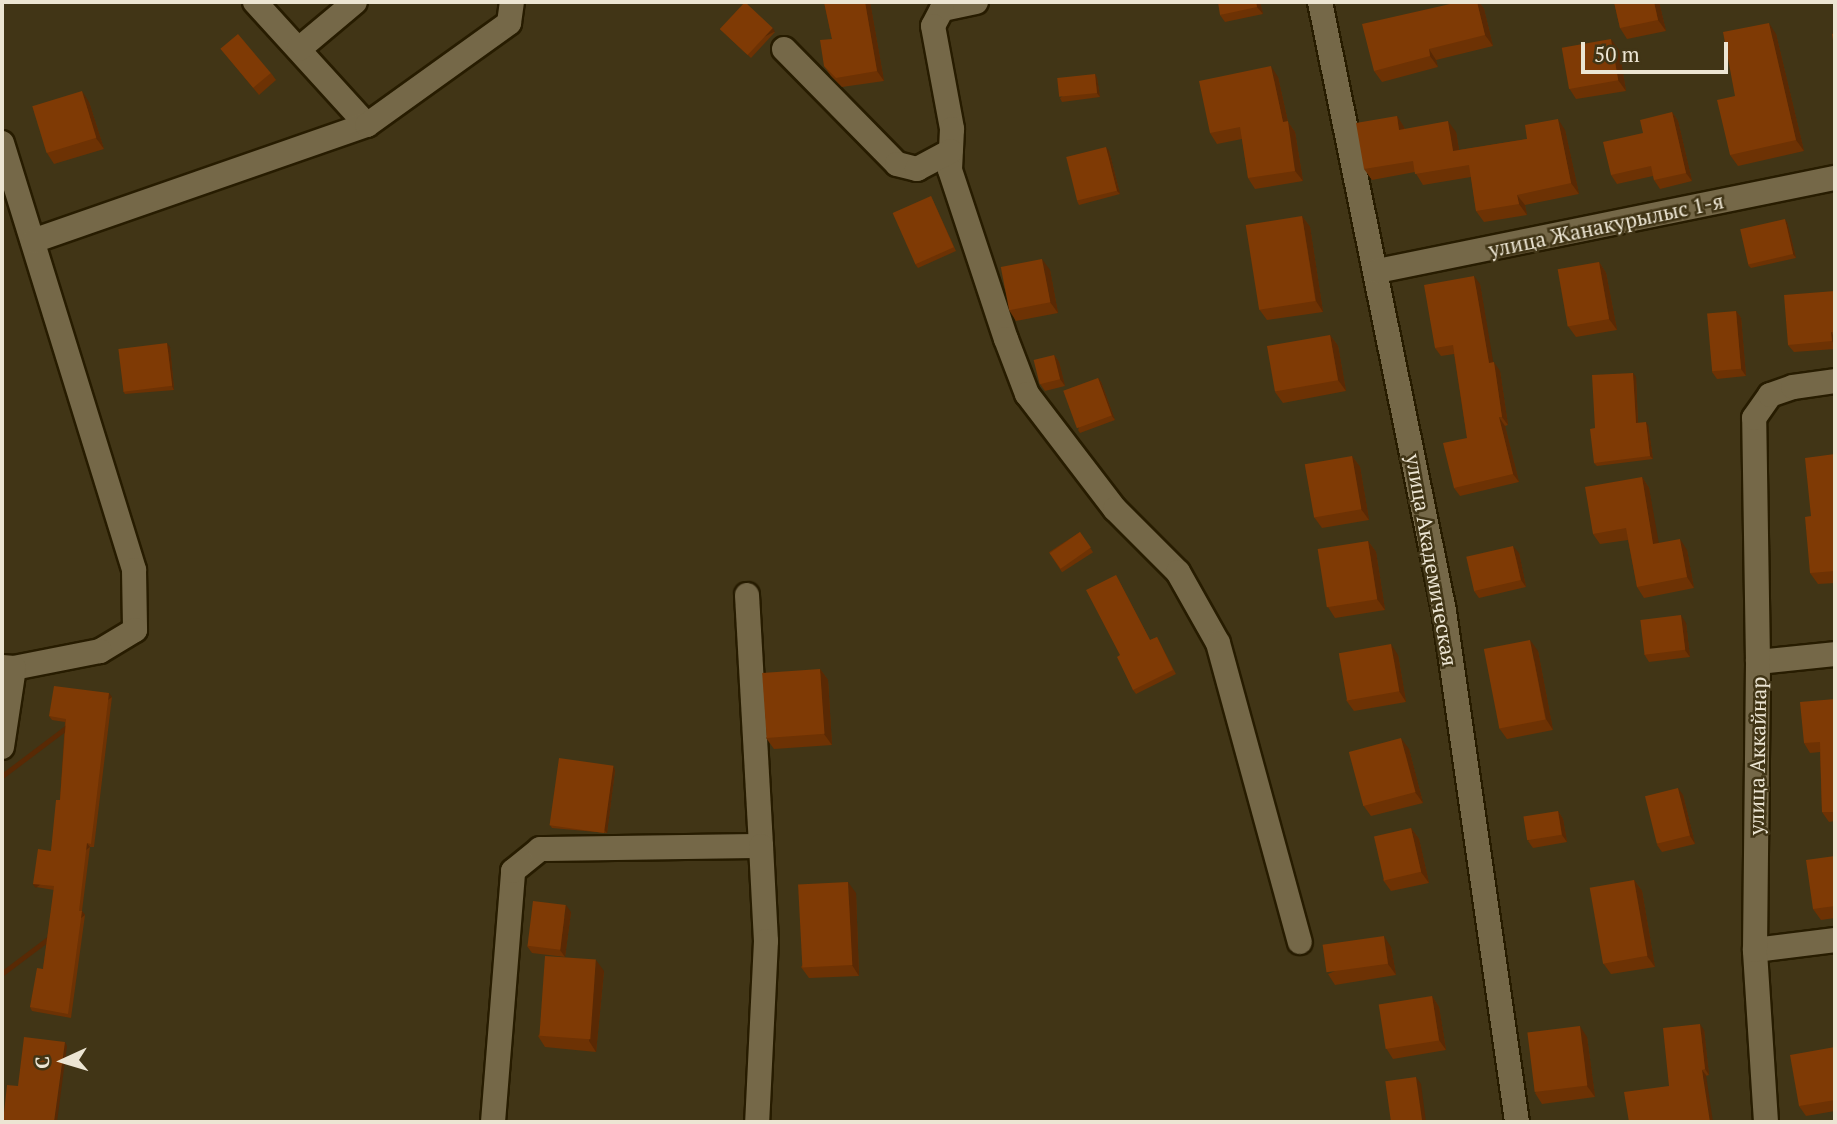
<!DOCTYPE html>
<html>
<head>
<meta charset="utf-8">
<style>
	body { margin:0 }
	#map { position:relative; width:1837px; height:1124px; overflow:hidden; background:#413516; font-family:"PT Serif",serif }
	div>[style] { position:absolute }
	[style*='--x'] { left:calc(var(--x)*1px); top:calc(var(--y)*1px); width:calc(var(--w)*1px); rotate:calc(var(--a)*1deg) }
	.roads { filter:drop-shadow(2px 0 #271c00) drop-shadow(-2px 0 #271c00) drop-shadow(0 2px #271c00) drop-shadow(0 -2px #271c00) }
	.minor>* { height:24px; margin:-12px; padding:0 12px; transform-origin:12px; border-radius:12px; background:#756848 }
	.wall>* { inset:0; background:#6d3204; transform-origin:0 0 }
	.shaded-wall>* { inset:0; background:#592904; transform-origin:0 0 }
	.building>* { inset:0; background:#7f3a05; transform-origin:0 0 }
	span { translate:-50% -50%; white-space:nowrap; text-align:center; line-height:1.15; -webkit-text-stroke:5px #413516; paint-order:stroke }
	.street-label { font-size:21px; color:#ece5d3 }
	.frame { position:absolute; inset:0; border:4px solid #ece5d3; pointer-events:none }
	.north { position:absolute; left:28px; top:1026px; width:70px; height:70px; -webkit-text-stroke:5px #413516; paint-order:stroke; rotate:266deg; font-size:19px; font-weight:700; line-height:28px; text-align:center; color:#ece5d3 }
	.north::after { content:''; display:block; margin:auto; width:24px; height:32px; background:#ece5d3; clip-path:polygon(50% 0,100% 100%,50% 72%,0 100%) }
	.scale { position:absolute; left:1581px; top:42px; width:147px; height:32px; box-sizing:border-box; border:4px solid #ece5d3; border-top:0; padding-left:9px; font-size:21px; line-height:24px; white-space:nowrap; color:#ece5d3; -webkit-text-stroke:5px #413516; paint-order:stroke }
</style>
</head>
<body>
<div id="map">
	<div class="roads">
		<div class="minor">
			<i style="--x:255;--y:2;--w:166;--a:47.7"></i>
			<i style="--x:976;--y:2;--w:35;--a:168"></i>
			<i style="--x:942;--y:9;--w:19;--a:118"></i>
			<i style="--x:933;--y:26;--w:105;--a:79.5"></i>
			<i style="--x:952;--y:129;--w:41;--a:92.8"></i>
			<i style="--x:950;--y:170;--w:178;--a:71.7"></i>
			<i style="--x:1006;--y:339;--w:59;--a:69.1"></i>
			<i style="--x:1027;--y:394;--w:145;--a:52.6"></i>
			<i style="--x:1115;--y:509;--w:89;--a:45"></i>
			<i style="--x:1178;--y:572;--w:81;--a:60.6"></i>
			<i style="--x:1218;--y:643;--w:310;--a:74.7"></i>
			<i style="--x:1320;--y:2;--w:621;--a:78.49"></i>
			<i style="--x:1444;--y:611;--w:516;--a:81.87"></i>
			<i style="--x:299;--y:49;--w:73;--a:-40"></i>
			<i style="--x:784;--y:49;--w:161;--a:45.5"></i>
			<i style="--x:897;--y:164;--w:21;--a:14"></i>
			<i style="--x:917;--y:169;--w:38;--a:-28"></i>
			<i style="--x:2;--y:143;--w:447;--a:72.8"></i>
			<i style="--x:134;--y:570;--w:60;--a:89"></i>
			<i style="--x:135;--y:630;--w:41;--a:149"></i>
			<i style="--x:100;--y:651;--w:88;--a:168.8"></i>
			<i style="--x:14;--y:668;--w:12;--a:-175"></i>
			<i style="--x:33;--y:241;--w:354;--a:-19.2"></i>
			<i style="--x:367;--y:125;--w:175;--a:-35.7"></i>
			<i style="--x:509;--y:23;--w:21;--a:-82"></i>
			<i style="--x:1377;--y:271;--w:467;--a:-11.5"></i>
			<i style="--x:747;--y:595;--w:251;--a:86.8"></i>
			<i style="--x:1758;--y:662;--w:77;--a:-5.9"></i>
			<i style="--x:2;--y:747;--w:80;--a:-81.4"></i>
			<i style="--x:1755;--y:950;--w:81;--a:-7.1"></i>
			<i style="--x:493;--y:1122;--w:252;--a:-85.4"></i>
			<i style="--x:513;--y:871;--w:35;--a:-39"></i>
			<i style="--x:540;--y:849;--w:221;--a:-0.8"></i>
			<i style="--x:761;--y:846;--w:95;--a:87"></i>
			<i style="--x:766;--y:941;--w:181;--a:92.8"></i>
			<i style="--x:1766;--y:1122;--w:172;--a:-93.7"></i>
			<i style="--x:1755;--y:950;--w:288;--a:-89.4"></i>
			<i style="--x:1758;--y:662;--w:244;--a:-90.9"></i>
			<i style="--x:1754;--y:418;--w:28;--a:-55"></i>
			<i style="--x:1770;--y:395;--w:24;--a:-19"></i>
			<i style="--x:1793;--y:387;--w:42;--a:-8.1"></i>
		</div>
	</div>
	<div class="wall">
		<i style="clip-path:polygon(824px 2px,870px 2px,884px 81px,842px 87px,831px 76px,824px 66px,832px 39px)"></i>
		<i style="clip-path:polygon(1260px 2px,1263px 14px,1225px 22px,1220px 15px)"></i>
		<i style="clip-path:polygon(1459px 2px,1479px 2px,1484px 9px,1493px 46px,1436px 60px,1438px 67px,1382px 82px,1374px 71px)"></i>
		<i style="clip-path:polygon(1614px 2px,1659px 2px,1666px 31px,1627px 39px,1620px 28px)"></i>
		<i style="clip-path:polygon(720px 29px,775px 32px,751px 58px)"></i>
		<i style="clip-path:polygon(1776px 34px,1804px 151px,1738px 166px,1730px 155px,1735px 96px)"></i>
		<i style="clip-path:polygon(221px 49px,271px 73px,276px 80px,259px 95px)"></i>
		<i style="clip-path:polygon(1619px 50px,1626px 91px,1576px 99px,1569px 88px)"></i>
		<i style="clip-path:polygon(1095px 74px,1097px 78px,1100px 97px,1062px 102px,1060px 98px)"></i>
		<i style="clip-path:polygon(1278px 77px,1288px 122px,1295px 132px,1303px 181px,1255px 189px,1248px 178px,1242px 139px,1217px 144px,1210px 133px)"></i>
		<i style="clip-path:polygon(89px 102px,104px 149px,54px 164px,47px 153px)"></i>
		<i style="clip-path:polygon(1672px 112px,1678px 121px,1692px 181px,1660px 189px,1654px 180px,1653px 176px,1617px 184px,1611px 175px,1643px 133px)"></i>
		<i style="clip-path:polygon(1397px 116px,1405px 129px,1456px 132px,1459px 150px,1527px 139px,1565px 130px,1579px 194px,1525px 205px,1527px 215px,1484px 222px,1476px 211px,1471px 177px,1423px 185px,1415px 172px,1372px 180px,1364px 169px)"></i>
		<i style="clip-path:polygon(1109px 151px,1120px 194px,1079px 205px,1077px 201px)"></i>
		<i style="clip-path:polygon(931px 196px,956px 251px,918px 268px,915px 264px)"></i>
		<i style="clip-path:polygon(1302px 216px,1310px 227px,1323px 312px,1267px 320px,1259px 309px)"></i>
		<i style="clip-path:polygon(1787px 222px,1796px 258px,1751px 268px,1748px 265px)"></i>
		<i style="clip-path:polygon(1599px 262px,1606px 273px,1617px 330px,1576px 337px,1568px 326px)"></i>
		<i style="clip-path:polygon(1050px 270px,1058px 313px,1016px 321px,1009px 310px)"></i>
		<i style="clip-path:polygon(1480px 284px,1493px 363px,1500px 371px,1508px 425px,1505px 426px,1519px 482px,1460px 496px,1454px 488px,1467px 438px,1454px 354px,1441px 356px,1435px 348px)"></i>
		<i style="clip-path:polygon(1835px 291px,1835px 349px,1794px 352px,1788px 345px)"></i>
		<i style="clip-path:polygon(1736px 311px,1741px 318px,1746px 376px,1717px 379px,1712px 372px)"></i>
		<i style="clip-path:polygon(1330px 335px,1338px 346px,1346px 391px,1283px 403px,1275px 392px)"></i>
		<i style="clip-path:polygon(170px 347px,174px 390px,125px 394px,123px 391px)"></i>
		<i style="clip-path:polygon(1054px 355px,1059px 362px,1065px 386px,1045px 391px,1040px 384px)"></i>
		<i style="clip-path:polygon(1636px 377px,1638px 423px,1648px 425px,1653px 459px,1597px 466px,1594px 463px,1595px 428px)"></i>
		<i style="clip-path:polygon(1098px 378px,1101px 382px,1115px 420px,1080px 433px,1078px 430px)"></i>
		<i style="clip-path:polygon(1835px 454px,1835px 583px,1818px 584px,1810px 573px,1811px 516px)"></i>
		<i style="clip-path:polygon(1352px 456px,1360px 467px,1369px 520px,1322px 528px,1314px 517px)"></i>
		<i style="clip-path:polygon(1642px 477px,1649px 488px,1658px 543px,1687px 550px,1694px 588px,1644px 598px,1637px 587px,1628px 540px,1600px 544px,1593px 534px)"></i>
		<i style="left:1080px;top:532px;width:24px;height:37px;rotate:57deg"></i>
		<i style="clip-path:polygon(1368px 541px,1376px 552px,1385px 610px,1335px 618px,1328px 607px)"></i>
		<i style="clip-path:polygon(1519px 553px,1526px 587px,1479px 598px,1474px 591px)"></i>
		<i style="clip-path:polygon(1116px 575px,1150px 640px,1157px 637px,1176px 674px,1136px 694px,1133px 690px,1120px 655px)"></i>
		<i style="clip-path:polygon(1686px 623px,1690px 657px,1649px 662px,1644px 654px)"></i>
		<i style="clip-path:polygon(1538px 651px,1553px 730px,1507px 739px,1499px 728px)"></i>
		<i style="clip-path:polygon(1398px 655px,1406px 702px,1354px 711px,1346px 700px)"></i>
		<i style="clip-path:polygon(820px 669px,828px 680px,832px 745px,774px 749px,766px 738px)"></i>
		<i style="clip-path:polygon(112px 697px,94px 847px,90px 847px,82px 911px,85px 915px,71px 1018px,32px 1011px,30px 1007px,43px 969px,54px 890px,36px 887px,33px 884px,51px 851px,60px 800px,65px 722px,52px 720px,49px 716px)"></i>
		<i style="clip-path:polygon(1835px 699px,1835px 821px,1829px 822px,1822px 812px,1820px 752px,1810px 753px,1804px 743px)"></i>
		<i style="clip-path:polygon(1409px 749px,1423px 803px,1371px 816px,1363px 805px)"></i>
		<i style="clip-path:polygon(613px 766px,615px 770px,607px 833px,552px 828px,550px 825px)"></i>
		<i style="clip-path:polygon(1683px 795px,1695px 844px,1662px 852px,1657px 845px)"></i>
		<i style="clip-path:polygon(1558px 811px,1563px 819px,1567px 842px,1533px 848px,1528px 841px)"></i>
		<i style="clip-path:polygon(1411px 828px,1419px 839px,1429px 883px,1391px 891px,1383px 880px)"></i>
		<i style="clip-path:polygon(1835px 856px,1835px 918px,1821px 920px,1813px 909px)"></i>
		<i style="clip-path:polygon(1634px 880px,1642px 891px,1655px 967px,1611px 974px,1603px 963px)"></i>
		<i style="clip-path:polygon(856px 893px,859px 976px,809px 978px,801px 967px)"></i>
		<i style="clip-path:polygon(571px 912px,565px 957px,532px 953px,527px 946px)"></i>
		<i style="clip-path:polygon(1391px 947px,1396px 975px,1335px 985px,1328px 974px)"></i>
		<i style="clip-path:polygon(604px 971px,596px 1052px,545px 1047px,538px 1036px)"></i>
		<i style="clip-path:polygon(1432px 996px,1439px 1007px,1446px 1050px,1393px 1059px,1386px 1048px)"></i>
		<i style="clip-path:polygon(1704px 1030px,1709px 1075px,1669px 1086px)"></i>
		<i style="clip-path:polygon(1587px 1037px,1595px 1097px,1542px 1104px,1535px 1093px)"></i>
		<i style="clip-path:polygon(1835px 1047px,1835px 1111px,1806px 1116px,1799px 1106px)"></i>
	</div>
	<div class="shaded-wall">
		<i style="clip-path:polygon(865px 2px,870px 2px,884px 81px,877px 71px)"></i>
		<i style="clip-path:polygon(1256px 2px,1260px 2px,1263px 14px,1257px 7px)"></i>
		<i style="clip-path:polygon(1477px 2px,1479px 2px,1484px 9px,1493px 46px,1485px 35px)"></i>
		<i style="clip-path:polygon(1654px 2px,1659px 2px,1666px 31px,1658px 20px)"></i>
		<i style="clip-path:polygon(1769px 23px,1776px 34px,1804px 151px,1796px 140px)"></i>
		<i style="left:773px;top:28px;width:4px;height:37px;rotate:63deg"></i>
		<i style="clip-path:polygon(1611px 39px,1619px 50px,1626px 91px,1618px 80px)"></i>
		<i style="clip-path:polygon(1429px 49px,1436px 60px,1438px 67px,1430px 56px)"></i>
		<i style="clip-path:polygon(1271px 66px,1278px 77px,1288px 122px,1295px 132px,1303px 181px,1295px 171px,1283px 122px)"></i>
		<i style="clip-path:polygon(1095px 74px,1097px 78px,1100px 97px,1097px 93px)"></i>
		<i style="clip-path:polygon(82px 91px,89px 102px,104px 149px,96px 138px)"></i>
		<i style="clip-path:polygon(1672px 112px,1678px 121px,1692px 181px,1686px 173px)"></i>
		<i style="clip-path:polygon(1397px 116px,1404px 127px,1407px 140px,1399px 130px)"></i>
		<i style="clip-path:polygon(1558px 119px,1565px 130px,1579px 194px,1571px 183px)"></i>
		<i style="clip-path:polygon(1448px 121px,1456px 132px,1461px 162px,1453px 151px)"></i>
		<i style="clip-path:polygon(1106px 147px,1109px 151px,1120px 194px,1117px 191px)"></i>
		<i style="clip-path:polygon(1517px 195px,1525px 205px,1527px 215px,1519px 204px)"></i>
		<i style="clip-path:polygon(1302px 216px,1310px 227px,1323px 312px,1316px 301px)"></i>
		<i style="clip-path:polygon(1785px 219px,1787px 222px,1796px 258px,1793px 254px)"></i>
		<i style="clip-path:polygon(1042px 259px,1050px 270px,1058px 313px,1050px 302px)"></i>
		<i style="clip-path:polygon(1599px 262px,1606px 273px,1617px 330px,1609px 319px)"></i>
		<i style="clip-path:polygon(1474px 276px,1480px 284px,1495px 372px,1489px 363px)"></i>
		<i style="clip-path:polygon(1736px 311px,1741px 318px,1746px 376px,1741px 369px)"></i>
		<i style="clip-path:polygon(1831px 332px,1835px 338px,1835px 346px,1832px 341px)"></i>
		<i style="clip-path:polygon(1330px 335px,1338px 346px,1346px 391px,1338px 380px)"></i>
		<i style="clip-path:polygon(167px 343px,170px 347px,174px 390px,172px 386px)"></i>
		<i style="clip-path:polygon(1054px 355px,1059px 362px,1065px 386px,1060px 379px)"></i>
		<i style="clip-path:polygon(1494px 362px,1500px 371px,1508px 425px,1502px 417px)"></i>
		<i style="clip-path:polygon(1633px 373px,1636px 377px,1638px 427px,1636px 423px)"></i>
		<i style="clip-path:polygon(1098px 378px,1101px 382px,1115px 420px,1112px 416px)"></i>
		<i style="clip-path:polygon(1499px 417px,1505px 426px,1519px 482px,1513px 474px)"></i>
		<i style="clip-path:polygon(1646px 422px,1648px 425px,1653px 459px,1650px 456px)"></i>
		<i style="clip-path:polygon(1352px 456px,1360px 467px,1369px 520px,1361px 509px)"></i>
		<i style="clip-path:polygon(1642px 477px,1649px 488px,1661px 555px,1653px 544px)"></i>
		<i style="clip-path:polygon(1680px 539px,1687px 550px,1694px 588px,1687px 577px)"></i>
		<i style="clip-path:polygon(1368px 541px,1376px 552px,1385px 610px,1377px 599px)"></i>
		<i style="clip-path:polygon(1513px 546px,1519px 553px,1526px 587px,1521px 580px)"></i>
		<i style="clip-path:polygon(1681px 615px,1686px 623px,1690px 657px,1685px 650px)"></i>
		<i style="clip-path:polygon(1530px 640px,1538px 651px,1553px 730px,1546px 719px)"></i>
		<i style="clip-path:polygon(1391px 644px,1398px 655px,1406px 702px,1399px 691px)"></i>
		<i style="clip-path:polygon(820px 669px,828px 680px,832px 745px,824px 734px)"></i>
		<i style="left:109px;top:693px;width:5px;height:152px;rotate:53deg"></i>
		<i style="clip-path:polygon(1401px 738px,1409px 749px,1423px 803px,1415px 792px)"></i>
		<i style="clip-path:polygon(613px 766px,615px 770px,607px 833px,604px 830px)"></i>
		<i style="clip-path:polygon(1678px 788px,1683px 795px,1695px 844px,1690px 836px)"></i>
		<i style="clip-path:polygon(1558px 811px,1563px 819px,1567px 842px,1562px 835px)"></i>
		<i style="clip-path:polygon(1411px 828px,1419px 839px,1429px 883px,1421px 872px)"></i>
		<i style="left:87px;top:843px;width:5px;height:68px;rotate:53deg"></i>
		<i style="clip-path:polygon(1634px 880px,1642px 891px,1655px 967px,1647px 956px)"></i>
		<i style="clip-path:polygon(848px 882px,856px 893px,859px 976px,852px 965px)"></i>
		<i style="clip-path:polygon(566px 905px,571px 912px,565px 957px,560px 950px)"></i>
		<i style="left:82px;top:911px;width:5px;height:104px;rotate:53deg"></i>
		<i style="clip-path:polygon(1384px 936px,1391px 947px,1396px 975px,1388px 964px)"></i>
		<i style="clip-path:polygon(596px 960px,604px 971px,596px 1052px,589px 1041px)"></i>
		<i style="clip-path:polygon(1432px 996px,1439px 1007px,1446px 1050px,1439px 1040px)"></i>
		<i style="clip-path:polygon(1700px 1024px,1704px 1030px,1709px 1075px,1705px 1069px)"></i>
		<i style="clip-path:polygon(1580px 1026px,1587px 1037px,1595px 1097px,1587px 1086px)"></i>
		<i style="clip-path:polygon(65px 1042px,67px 1046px,57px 1122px,54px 1122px)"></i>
		<i style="clip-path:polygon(1702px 1070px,1706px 1075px,1713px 1122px,1710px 1122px)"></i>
		<i style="clip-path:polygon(1416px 1077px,1421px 1084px,1426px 1122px,1422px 1122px)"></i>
	</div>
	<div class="building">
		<i style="left:745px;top:2px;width:38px;height:37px;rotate:43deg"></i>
		<i style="clip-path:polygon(824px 2px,865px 2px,877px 71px,836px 78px,824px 66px,820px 40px,832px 39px)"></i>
		<i style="clip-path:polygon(1218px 2px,1256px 2px,1257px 7px,1220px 15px)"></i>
		<i style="clip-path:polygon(1459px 2px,1477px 2px,1485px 35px,1429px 49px,1430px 56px,1374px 71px,1362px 24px)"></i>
		<i style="clip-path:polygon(1614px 2px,1654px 2px,1658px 20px,1620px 28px)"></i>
		<i style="clip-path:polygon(1769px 23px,1796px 140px,1730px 155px,1717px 100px,1735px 96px,1723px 32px)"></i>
		<i style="clip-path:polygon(1835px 33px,1835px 53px,1832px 34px)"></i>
		<i style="left:238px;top:34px;width:51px;height:23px;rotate:50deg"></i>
		<i style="left:1611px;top:39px;width:42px;height:50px;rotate:80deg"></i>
		<i style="clip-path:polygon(1271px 66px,1283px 122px,1288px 121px,1295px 171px,1248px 178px,1240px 127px,1210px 133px,1199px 81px)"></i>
		<i style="left:1095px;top:74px;width:19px;height:38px;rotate:84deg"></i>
		<i style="left:82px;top:91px;width:49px;height:52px;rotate:73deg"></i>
		<i style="clip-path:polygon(1672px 112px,1686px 173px,1654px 180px,1651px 166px,1611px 175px,1603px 142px,1643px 133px,1640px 120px)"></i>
		<i style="clip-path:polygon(1397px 116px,1399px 130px,1448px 121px,1453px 151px,1527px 139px,1525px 125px,1558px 119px,1571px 183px,1517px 195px,1519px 204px,1476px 211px,1469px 165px,1415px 174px,1413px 161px,1364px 169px,1356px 123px)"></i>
		<i style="left:1106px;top:147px;width:45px;height:41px;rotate:76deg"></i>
		<i style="left:931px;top:196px;width:56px;height:42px;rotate:66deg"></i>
		<i style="left:1302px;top:216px;width:86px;height:57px;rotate:81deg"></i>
		<i style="left:1785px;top:219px;width:36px;height:46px;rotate:77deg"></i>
		<i style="left:1042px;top:259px;width:44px;height:42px;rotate:79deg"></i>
		<i style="left:1599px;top:262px;width:58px;height:42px;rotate:80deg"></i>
		<i style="clip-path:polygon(1474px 276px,1489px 363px,1494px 362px,1502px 417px,1499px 417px,1513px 474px,1454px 488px,1443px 443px,1467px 438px,1453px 345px,1435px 348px,1424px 285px)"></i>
		<i style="clip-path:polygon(1835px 291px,1835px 332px,1831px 332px,1832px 341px,1788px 345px,1784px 295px)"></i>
		<i style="left:1736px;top:311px;width:58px;height:29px;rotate:85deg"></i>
		<i style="left:1330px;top:335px;width:46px;height:64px;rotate:80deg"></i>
		<i style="left:167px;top:343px;width:43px;height:49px;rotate:83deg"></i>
		<i style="left:1054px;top:355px;width:25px;height:21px;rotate:76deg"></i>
		<i style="clip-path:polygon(1633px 373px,1636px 423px,1646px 422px,1650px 456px,1594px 463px,1590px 429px,1595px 428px,1592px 375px)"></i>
		<i style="left:1098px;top:378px;width:40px;height:37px;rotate:70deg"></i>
		<i style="clip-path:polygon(1835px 454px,1835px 571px,1810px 573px,1805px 517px,1811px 516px,1805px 458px)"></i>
		<i style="left:1352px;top:456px;width:54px;height:48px;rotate:80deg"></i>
		<i style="clip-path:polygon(1642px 477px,1653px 544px,1680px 539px,1687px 577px,1637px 587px,1626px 528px,1593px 534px,1585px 487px)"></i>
		<i style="left:1080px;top:532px;width:19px;height:37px;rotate:55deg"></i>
		<i style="left:1368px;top:541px;width:59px;height:51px;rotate:81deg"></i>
		<i style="left:1513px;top:546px;width:35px;height:48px;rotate:77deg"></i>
		<i style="clip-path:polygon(1116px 575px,1150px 640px,1157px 637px,1173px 670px,1133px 690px,1117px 657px,1120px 655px,1086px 590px)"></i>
		<i style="left:1681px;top:615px;width:35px;height:41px;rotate:83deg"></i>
		<i style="left:1530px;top:640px;width:81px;height:47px;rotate:79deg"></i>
		<i style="left:1391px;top:644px;width:48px;height:53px;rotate:80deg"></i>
		<i style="left:820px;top:669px;width:65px;height:58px;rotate:86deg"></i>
		<i style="clip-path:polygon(54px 686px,109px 693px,91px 844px,87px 843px,79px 911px,82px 911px,68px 1014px,30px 1007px,37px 968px,43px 969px,54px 886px,33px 884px,38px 849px,51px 851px,56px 800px,60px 800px,66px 719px,49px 716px)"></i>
		<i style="clip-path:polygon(1835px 699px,1835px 812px,1822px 812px,1820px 742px,1804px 743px,1800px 702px)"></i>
		<i style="left:1401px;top:738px;width:56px;height:54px;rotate:75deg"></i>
		<i style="left:559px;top:758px;width:55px;height:68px;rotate:8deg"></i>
		<i style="left:1678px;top:788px;width:49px;height:34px;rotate:76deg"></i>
		<i style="left:1558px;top:811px;width:24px;height:35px;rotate:81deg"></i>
		<i style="left:1411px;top:828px;width:45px;height:38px;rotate:77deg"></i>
		<i style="clip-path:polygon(1835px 856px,1835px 906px,1813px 909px,1806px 860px)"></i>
		<i style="left:1634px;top:880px;width:77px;height:45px;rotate:80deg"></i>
		<i style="left:848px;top:882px;width:83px;height:50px;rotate:87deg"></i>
		<i style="left:533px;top:901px;width:33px;height:45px;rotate:7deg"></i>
		<i style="left:1384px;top:936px;width:28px;height:62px;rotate:82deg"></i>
		<i style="left:545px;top:956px;width:51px;height:80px;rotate:4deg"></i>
		<i style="left:1432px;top:996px;width:45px;height:54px;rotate:81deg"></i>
		<i style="clip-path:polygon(1700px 1024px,1705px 1069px,1702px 1070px,1710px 1122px,1629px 1122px,1624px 1092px,1669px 1086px,1663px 1028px)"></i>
		<i style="left:1580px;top:1026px;width:60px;height:53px;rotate:83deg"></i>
		<i style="clip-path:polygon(24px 1037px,65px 1042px,54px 1122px,3px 1122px,7px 1085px,18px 1086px)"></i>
		<i style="clip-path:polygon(1835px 1047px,1835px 1100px,1799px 1106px,1790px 1055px)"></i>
		<i style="left:1416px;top:1077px;width:45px;height:31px;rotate:82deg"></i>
	</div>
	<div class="street-label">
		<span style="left:1606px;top:225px;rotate:-12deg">улица Жанакурылыс 1-я</span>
		<span style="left:1432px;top:560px;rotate:80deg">улица Академическая</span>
		<span style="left:1757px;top:756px;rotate:-89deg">улица Аккайнар</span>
	</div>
	<div class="frame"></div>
	<div class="north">С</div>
	<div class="scale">50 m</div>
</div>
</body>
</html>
